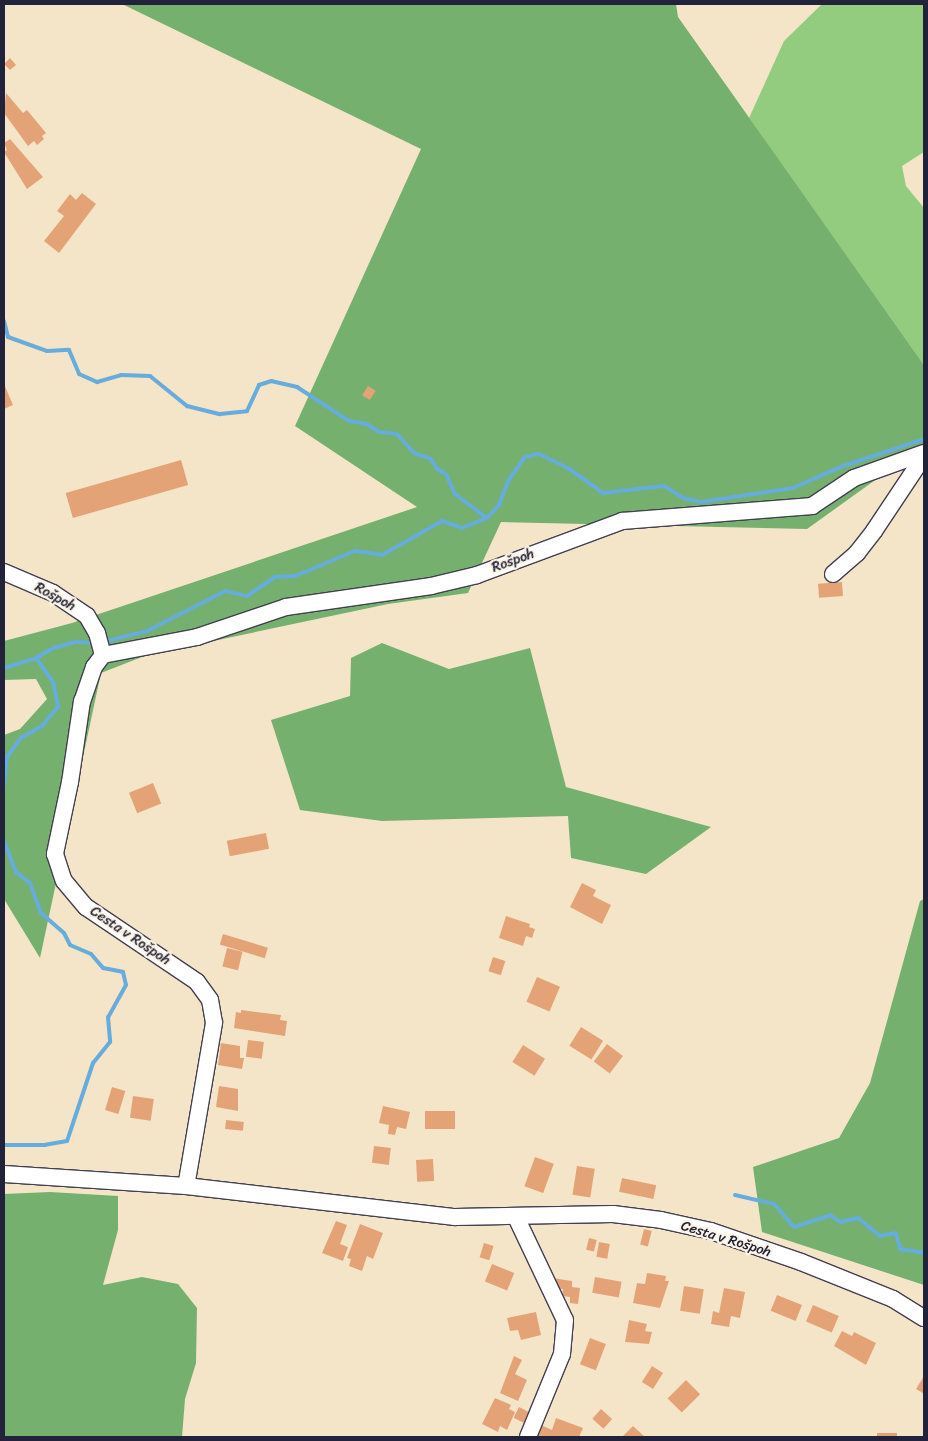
<!DOCTYPE html>
<html>
<head>
<meta charset="utf-8">
<style>
	body { margin:0 }
	#map { position:relative; width:928px; height:1441px; overflow:hidden; background:#f4e5c8; font-family:Sriracha,sans-serif }
	div>[style] { position:absolute }
	[style*='--x'] { left:calc(var(--x)*1px); top:calc(var(--y)*1px); width:calc(var(--w)*1px); rotate:calc(var(--a)*1deg) }
	.green>* { inset:0; background:#93cc7f }
	.forest>* { inset:0; background:#76b06e }
	.stream>* { height:4px; margin:-2px; padding:0 2px; transform-origin:2px; border-radius:2px; background:#66acdd }
	.building>* { inset:0; background:#e4a377; transform-origin:0 0 }
	.roads { filter:drop-shadow(1px 0 #423f50) drop-shadow(-1px 0 #423f50) drop-shadow(0 1px #423f50) drop-shadow(0 -1px #423f50) }
	.minor>* { height:16px; margin:-8px; padding:0 8px; transform-origin:8px; border-radius:8px; background:#fff }
	span { translate:-50% -50%; white-space:nowrap; text-align:center; line-height:1.15; -webkit-text-stroke:4.5px #fcf5e5; paint-order:stroke }
	.street-label { font-size:14px; color:#22223b }
	.frame { position:absolute; inset:0; border:5px solid #22223b; pointer-events:none }
</style>
</head>
<body>
<div id="map">
	<div class="green">
		<i style="clip-path:polygon(822px 4px,924px 4px,924px 152px,902px 166px,906px 186px,924px 208px,924px 365px,749px 118px,784px 41px)"></i>
	</div>
	<div class="forest">
		<i style="clip-path:polygon(122px 4px,676px 4px,678px 17px,924px 365px,924px 445px,807px 529px,501px 522px,468px 593px,388px 604px,147px 655px,101px 673px,40px 958px,4px 899px,4px 735px,20px 729px,47px 699px,36px 679px,4px 680px,4px 641px,72px 623px,417px 507px,295px 426px,421px 149px)"></i>
		<i style="clip-path:polygon(382px 643px,449px 669px,530px 648px,566px 787px,711px 827px,646px 874px,571px 858px,568px 816px,382px 821px,300px 810px,271px 720px,350px 696px,351px 658px)"></i>
		<i style="clip-path:polygon(924px 899px,924px 1285px,762px 1232px,753px 1167px,839px 1138px,870px 1083px,920px 901px)"></i>
		<i style="clip-path:polygon(50px 1192px,118px 1196px,118px 1230px,103px 1285px,142px 1277px,178px 1284px,197px 1308px,196px 1363px,185px 1399px,182px 1437px,4px 1437px,4px 1194px)"></i>
	</div>
	<div class="stream">
		<i style="--x:4;--y:321;--w:16;--a:76"></i>
		<i style="--x:8;--y:337;--w:41;--a:19.7"></i>
		<i style="--x:47;--y:351;--w:22;--a:-3"></i>
		<i style="--x:69;--y:350;--w:26;--a:67"></i>
		<i style="--x:79;--y:374;--w:20;--a:24"></i>
		<i style="--x:97;--y:382;--w:25;--a:-16"></i>
		<i style="--x:121;--y:375;--w:29;--a:2"></i>
		<i style="--x:150;--y:376;--w:48;--a:39"></i>
		<i style="--x:187;--y:406;--w:34;--a:14"></i>
		<i style="--x:220;--y:414;--w:27;--a:-6"></i>
		<i style="--x:247;--y:411;--w:29;--a:-65"></i>
		<i style="--x:259;--y:385;--w:13;--a:-18"></i>
		<i style="--x:271;--y:381;--w:27;--a:13"></i>
		<i style="--x:297;--y:387;--w:62;--a:33.2"></i>
		<i style="--x:349;--y:421;--w:18;--a:9"></i>
		<i style="--x:367;--y:424;--w:14;--a:34"></i>
		<i style="--x:379;--y:432;--w:18;--a:6"></i>
		<i style="--x:397;--y:434;--w:25;--a:48"></i>
		<i style="--x:414;--y:453;--w:18;--a:19"></i>
		<i style="--x:431;--y:459;--w:12;--a:59"></i>
		<i style="--x:437;--y:469;--w:10;--a:29"></i>
		<i style="--x:446;--y:474;--w:22;--a:66"></i>
		<i style="--x:455;--y:494;--w:40;--a:37"></i>
		<i style="--x:103;--y:642;--w:45;--a:-14"></i>
		<i style="--x:147;--y:631;--w:88;--a:-27.1"></i>
		<i style="--x:225;--y:591;--w:23;--a:13"></i>
		<i style="--x:247;--y:596;--w:34;--a:-34"></i>
		<i style="--x:275;--y:577;--w:20;--a:-3"></i>
		<i style="--x:295;--y:576;--w:65;--a:-22.6"></i>
		<i style="--x:355;--y:551;--w:27;--a:8"></i>
		<i style="--x:382;--y:555;--w:69;--a:-29.5"></i>
		<i style="--x:442;--y:521;--w:21;--a:19"></i>
		<i style="--x:462;--y:528;--w:27;--a:-22"></i>
		<i style="--x:487;--y:518;--w:18;--a:-47"></i>
		<i style="--x:499;--y:505;--w:26;--a:-69"></i>
		<i style="--x:508;--y:481;--w:29;--a:-55"></i>
		<i style="--x:525;--y:457;--w:14;--a:-12"></i>
		<i style="--x:539;--y:454;--w:32;--a:26"></i>
		<i style="--x:568;--y:468;--w:43;--a:35.5"></i>
		<i style="--x:603;--y:493;--w:61;--a:-6.5"></i>
		<i style="--x:664;--y:486;--w:22;--a:32"></i>
		<i style="--x:683;--y:498;--w:18;--a:13"></i>
		<i style="--x:701;--y:502;--w:93;--a:-8.7"></i>
		<i style="--x:793;--y:488;--w:55;--a:-23.7"></i>
		<i style="--x:843;--y:466;--w:85;--a:-18.4"></i>
		<i style="--x:4;--y:668;--w:34;--a:-17"></i>
		<i style="--x:36;--y:658;--w:20;--a:-30"></i>
		<i style="--x:53;--y:648;--w:24;--a:-15"></i>
		<i style="--x:76;--y:642;--w:20;--a:3"></i>
		<i style="--x:4;--y:785;--w:28;--a:-84"></i>
		<i style="--x:7;--y:757;--w:24;--a:-54"></i>
		<i style="--x:21;--y:738;--w:24;--a:-30"></i>
		<i style="--x:42;--y:726;--w:25;--a:-50"></i>
		<i style="--x:58;--y:707;--w:25;--a:-101"></i>
		<i style="--x:53;--y:682;--w:29;--a:-125"></i>
		<i style="--x:4;--y:841;--w:33;--a:69"></i>
		<i style="--x:16;--y:872;--w:18;--a:38"></i>
		<i style="--x:30;--y:883;--w:32;--a:70"></i>
		<i style="--x:41;--y:913;--w:30;--a:41"></i>
		<i style="--x:64;--y:933;--w:13;--a:63"></i>
		<i style="--x:70;--y:945;--w:23;--a:23"></i>
		<i style="--x:91;--y:954;--w:18;--a:49"></i>
		<i style="--x:103;--y:968;--w:20;--a:11"></i>
		<i style="--x:123;--y:972;--w:13;--a:77"></i>
		<i style="--x:126;--y:985;--w:37;--a:119"></i>
		<i style="--x:108;--y:1017;--w:25;--a:85"></i>
		<i style="--x:110;--y:1042;--w:27;--a:129"></i>
		<i style="--x:93;--y:1063;--w:82;--a:108.4"></i>
		<i style="--x:67;--y:1141;--w:22;--a:170"></i>
		<i style="--x:45;--y:1145;--w:41;--a:180"></i>
		<i style="--x:735;--y:1195;--w:40;--a:13"></i>
		<i style="--x:774;--y:1204;--w:30;--a:49"></i>
		<i style="--x:794;--y:1227;--w:38;--a:-18"></i>
		<i style="--x:830;--y:1215;--w:12;--a:35"></i>
		<i style="--x:840;--y:1222;--w:18;--a:-13"></i>
		<i style="--x:858;--y:1218;--w:28;--a:39"></i>
		<i style="--x:880;--y:1236;--w:16;--a:-11"></i>
		<i style="--x:896;--y:1233;--w:16;--a:76"></i>
		<i style="--x:900;--y:1249;--w:24;--a:9"></i>
	</div>
	<div class="building">
		<i style="clip-path:polygon(10px 58px,16px 65px,10px 70px,4px 64px)"></i>
		<i style="clip-path:polygon(6px 93px,23px 113px,27px 110px,46px 133px,42px 136px,44px 139px,37px 145px,34px 141px,28px 146px,4px 113px)"></i>
		<i style="clip-path:polygon(10px 139px,43px 177px,27px 189px,4px 152px,7px 150px,4px 143px)"></i>
		<i style="clip-path:polygon(82px 193px,96px 204px,59px 253px,44px 241px,64px 216px,57px 211px,70px 194px,76px 200px)"></i>
		<i style="clip-path:polygon(4px 384px,13px 405px,4px 409px)"></i>
		<i style="left:368px;top:386px;width:9px;height:11px;rotate:32deg"></i>
		<i style="left:181px;top:460px;width:26px;height:120px;rotate:74deg"></i>
		<i style="left:842px;top:582px;width:14px;height:24px;rotate:86deg"></i>
		<i style="left:153px;top:783px;width:22px;height:26px;rotate:68deg"></i>
		<i style="left:266px;top:833px;width:16px;height:40px;rotate:79deg"></i>
		<i style="clip-path:polygon(582px 883px,596px 890px,593px 896px,611px 905px,602px 924px,570px 907px)"></i>
		<i style="clip-path:polygon(506px 916px,530px 924px,529px 927px,535px 929px,532px 938px,526px 936px,523px 946px,499px 938px)"></i>
		<i style="left:223px;top:934px;width:47px;height:11px;rotate:17deg"></i>
		<i style="left:227px;top:948px;width:16px;height:19px;rotate:14deg"></i>
		<i style="left:493px;top:957px;width:13px;height:15px;rotate:18deg"></i>
		<i style="left:537px;top:977px;width:25px;height:27px;rotate:23deg"></i>
		<i style="clip-path:polygon(241px 1010px,281px 1015px,280px 1020px,287px 1021px,285px 1036px,234px 1028px,236px 1012px,241px 1013px)"></i>
		<i style="left:581px;top:1027px;width:26px;height:22px;rotate:32deg"></i>
		<i style="left:248px;top:1040px;width:16px;height:17px;rotate:7deg"></i>
		<i style="clip-path:polygon(221px 1043px,240px 1046px,240px 1058px,244px 1058px,242px 1069px,218px 1065px)"></i>
		<i style="left:607px;top:1044px;width:20px;height:22px;rotate:37deg"></i>
		<i style="left:523px;top:1045px;width:26px;height:20px;rotate:32deg"></i>
		<i style="clip-path:polygon(219px 1086px,238px 1089px,238px 1111px,216px 1107px)"></i>
		<i style="left:112px;top:1087px;width:14px;height:24px;rotate:17deg"></i>
		<i style="left:133px;top:1096px;width:21px;height:22px;rotate:8deg"></i>
		<i style="clip-path:polygon(383px 1106px,410px 1112px,406px 1129px,397px 1127px,395px 1135px,388px 1134px,389px 1125px,379px 1123px)"></i>
		<i style="left:455px;top:1111px;width:18px;height:30px;rotate:90deg"></i>
		<i style="left:226px;top:1120px;width:18px;height:9px;rotate:6deg"></i>
		<i style="left:374px;top:1146px;width:17px;height:17px;rotate:7deg"></i>
		<i style="left:535px;top:1157px;width:20px;height:31px;rotate:20deg"></i>
		<i style="left:433px;top:1159px;width:22px;height:17px;rotate:87deg"></i>
		<i style="left:577px;top:1166px;width:18px;height:29px;rotate:9deg"></i>
		<i style="left:622px;top:1178px;width:35px;height:14px;rotate:12deg"></i>
		<i style="clip-path:polygon(336px 1221px,347px 1225px,340px 1244px,348px 1247px,343px 1261px,322px 1253px)"></i>
		<i style="clip-path:polygon(360px 1224px,383px 1233px,373px 1259px,367px 1256px,362px 1271px,349px 1266px,351px 1259px,347px 1258px)"></i>
		<i style="left:644px;top:1229px;width:8px;height:16px;rotate:14deg"></i>
		<i style="left:589px;top:1238px;width:8px;height:12px;rotate:14deg"></i>
		<i style="left:599px;top:1242px;width:11px;height:15px;rotate:10deg"></i>
		<i style="left:484px;top:1243px;width:10px;height:15px;rotate:17deg"></i>
		<i style="left:492px;top:1264px;width:24px;height:19px;rotate:22deg"></i>
		<i style="clip-path:polygon(647px 1273px,666px 1276px,665px 1281px,669px 1281px,660px 1308px,633px 1303px,637px 1283px,645px 1284px)"></i>
		<i style="left:595px;top:1277px;width:27px;height:16px;rotate:10deg"></i>
		<i style="clip-path:polygon(552px 1278px,572px 1281px,572px 1287px,580px 1288px,578px 1304px,570px 1303px,570px 1297px,562px 1296px,563px 1289px,557px 1289px)"></i>
		<i style="left:684px;top:1286px;width:20px;height:25px;rotate:9deg"></i>
		<i style="clip-path:polygon(724px 1288px,745px 1292px,740px 1318px,731px 1316px,729px 1327px,711px 1324px,713px 1311px,719px 1313px)"></i>
		<i style="left:777px;top:1295px;width:27px;height:17px;rotate:22deg"></i>
		<i style="left:813px;top:1305px;width:28px;height:18px;rotate:23deg"></i>
		<i style="clip-path:polygon(536px 1312px,541px 1335px,521px 1340px,518px 1330px,510px 1331px,507px 1318px)"></i>
		<i style="clip-path:polygon(629px 1320px,647px 1324px,645px 1331px,652px 1332px,649px 1344px,625px 1342px)"></i>
		<i style="clip-path:polygon(842px 1331px,852px 1336px,854px 1332px,876px 1343px,866px 1365px,834px 1346px)"></i>
		<i style="left:590px;top:1338px;width:17px;height:28px;rotate:21deg"></i>
		<i style="clip-path:polygon(514px 1356px,522px 1360px,515px 1374px,527px 1380px,518px 1401px,500px 1393px)"></i>
		<i style="left:652px;top:1366px;width:13px;height:19px;rotate:32deg"></i>
		<i style="clip-path:polygon(924px 1376px,924px 1391px,923px 1393px,916px 1389px)"></i>
		<i style="left:686px;top:1380px;width:20px;height:26px;rotate:45deg"></i>
		<i style="clip-path:polygon(495px 1398px,511px 1405px,509px 1409px,515px 1412px,507px 1430px,500px 1426px,498px 1432px,482px 1424px)"></i>
		<i style="left:519px;top:1407px;width:13px;height:12px;rotate:27deg"></i>
		<i style="left:601px;top:1409px;width:15px;height:13px;rotate:42deg"></i>
		<i style="clip-path:polygon(556px 1418px,583px 1428px,579px 1437px,534px 1437px,539px 1424px,552px 1430px)"></i>
		<i style="clip-path:polygon(633px 1426px,645px 1437px,622px 1437px)"></i>
		<i style="left:877px;top:1433px;width:20px;height:4px"></i>
	</div>
	<div class="roads">
		<div class="minor">
			<i style="--x:4;--y:572;--w:53;--a:23.2"></i>
			<i style="--x:53;--y:593;--w:41;--a:34.1"></i>
			<i style="--x:87;--y:616;--w:20;--a:60"></i>
			<i style="--x:97;--y:633;--w:23;--a:75"></i>
			<i style="--x:833;--y:574;--w:32;--a:-41"></i>
			<i style="--x:857;--y:553;--w:28;--a:-52"></i>
			<i style="--x:874;--y:531;--w:90;--a:-56.3"></i>
			<i style="--x:103;--y:655;--w:96;--a:-10.8"></i>
			<i style="--x:197;--y:637;--w:94;--a:-18.6"></i>
			<i style="--x:286;--y:607;--w:147;--a:-8.2"></i>
			<i style="--x:431;--y:586;--w:47;--a:-13.4"></i>
			<i style="--x:477;--y:575;--w:155;--a:-20.4"></i>
			<i style="--x:622;--y:521;--w:191;--a:-4.5"></i>
			<i style="--x:812;--y:506;--w:50;--a:-33.7"></i>
			<i style="--x:854;--y:478;--w:74;--a:-19.7"></i>
			<i style="--x:103;--y:655;--w:15;--a:127"></i>
			<i style="--x:94;--y:667;--w:36;--a:109"></i>
			<i style="--x:82;--y:701;--w:82;--a:98.4"></i>
			<i style="--x:70;--y:782;--w:74;--a:101.8"></i>
			<i style="--x:55;--y:854;--w:28;--a:72"></i>
			<i style="--x:64;--y:881;--w:34;--a:50"></i>
			<i style="--x:86;--y:907;--w:134;--a:34"></i>
			<i style="--x:197;--y:982;--w:22;--a:54"></i>
			<i style="--x:210;--y:1000;--w:23;--a:80"></i>
			<i style="--x:214;--y:1023;--w:165;--a:99.7"></i>
			<i style="--x:4;--y:1174;--w:182;--a:3.8"></i>
			<i style="--x:186;--y:1186;--w:271;--a:6.6"></i>
			<i style="--x:455;--y:1217;--w:158;--a:-1.1"></i>
			<i style="--x:613;--y:1214;--w:48;--a:7.1"></i>
			<i style="--x:661;--y:1220;--w:51;--a:12.4"></i>
			<i style="--x:711;--y:1231;--w:95;--a:19"></i>
			<i style="--x:801;--y:1262;--w:99;--a:21.9"></i>
			<i style="--x:893;--y:1299;--w:36;--a:32"></i>
			<i style="--x:516;--y:1217;--w:114;--a:64.6"></i>
			<i style="--x:565;--y:1320;--w:34;--a:95"></i>
			<i style="--x:562;--y:1354;--w:90;--a:112.3"></i>
		</div>
	</div>
	<div class="street-label">
		<span style="left:513px;top:561px;rotate:-20deg">Rošpoh</span>
		<span style="left:55px;top:597px;rotate:29deg">Rošpoh</span>
		<span style="left:130px;top:936px;rotate:34deg">Cesta v Rošpoh</span>
		<span style="left:726px;top:1239px;rotate:17deg">Cesta v Rošpoh</span>
	</div>
	<div class="frame"></div>
</div>
</body>
</html>
